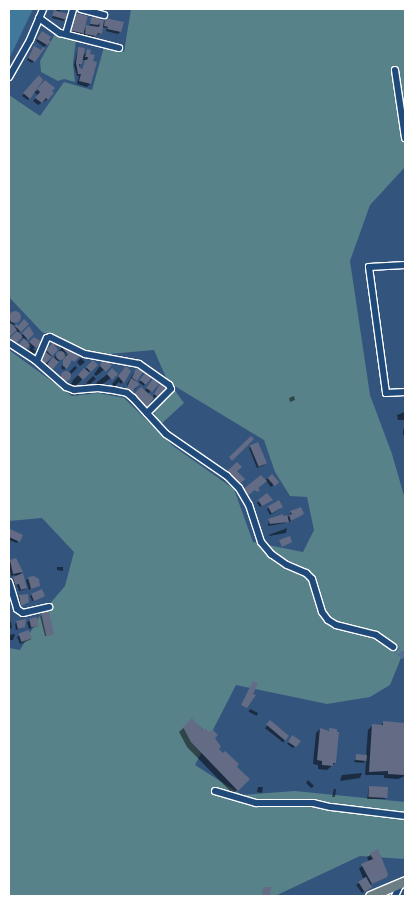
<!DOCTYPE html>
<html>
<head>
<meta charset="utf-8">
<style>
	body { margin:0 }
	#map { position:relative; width:414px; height:905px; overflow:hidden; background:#33547d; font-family:Delius,sans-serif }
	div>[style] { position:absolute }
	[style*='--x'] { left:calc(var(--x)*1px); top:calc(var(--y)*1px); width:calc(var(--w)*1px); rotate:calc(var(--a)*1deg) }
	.green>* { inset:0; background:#588289 }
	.water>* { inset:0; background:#41799b }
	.shadow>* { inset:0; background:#0007; transform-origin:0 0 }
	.building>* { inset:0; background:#636c84; transform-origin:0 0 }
	.round { border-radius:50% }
	.minor-tunnel>* { height:6px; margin-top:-3px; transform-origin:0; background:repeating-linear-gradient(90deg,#526e90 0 6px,transparent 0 9px) }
	.roads { filter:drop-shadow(1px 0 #fff) drop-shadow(-1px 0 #fff) drop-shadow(0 1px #fff) drop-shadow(0 -1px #fff) }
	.minor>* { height:6px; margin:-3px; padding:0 3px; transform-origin:3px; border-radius:3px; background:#1f4a7a }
	.major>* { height:9px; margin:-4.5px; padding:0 4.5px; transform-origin:4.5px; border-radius:4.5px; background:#6c7e84 }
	span { translate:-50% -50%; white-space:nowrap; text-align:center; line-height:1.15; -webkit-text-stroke:4.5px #1f4a7a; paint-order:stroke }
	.frame { position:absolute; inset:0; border:10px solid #fff; pointer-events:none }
</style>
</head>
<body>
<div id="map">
	<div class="green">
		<i style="clip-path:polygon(131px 9px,405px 9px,405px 167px,370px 205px,350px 261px,370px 395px,392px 454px,405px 499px,405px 648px,390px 685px,370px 697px,327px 704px,236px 685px,195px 765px,242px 795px,295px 791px,405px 802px,405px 859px,360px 856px,275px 896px,9px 896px,9px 648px,20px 650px,41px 614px,65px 586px,74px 552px,42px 518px,9px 521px,9px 350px,72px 396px,98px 393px,124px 398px,173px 446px,234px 489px,253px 542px,303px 552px,314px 530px,307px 497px,290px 496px,275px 472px,264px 440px,168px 382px,154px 350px,98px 355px,42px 332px,9px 297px,9px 95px,40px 116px,64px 82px,92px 90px,104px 47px,124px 52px)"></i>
		<i style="clip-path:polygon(55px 34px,76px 39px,73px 64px,75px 82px,64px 79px,58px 81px,41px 72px,40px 61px)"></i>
		<i style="clip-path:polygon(173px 388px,184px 403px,160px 425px,152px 408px)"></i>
	</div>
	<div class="water">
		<i style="clip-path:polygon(9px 9px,33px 9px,9px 59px)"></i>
	</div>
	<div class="shadow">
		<i style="clip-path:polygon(55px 9px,62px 9px,58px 13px,65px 19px,63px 21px,52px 18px,56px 10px)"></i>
		<i style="clip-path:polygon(91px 9px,103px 9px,101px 13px)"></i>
		<i style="clip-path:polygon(76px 14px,84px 29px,89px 26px,92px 19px,104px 21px,106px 19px,120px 32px,118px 34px,106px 31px,107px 28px,102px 27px,101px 33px,93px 37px,84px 36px,84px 31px,80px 36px,69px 34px,73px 18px)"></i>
		<i style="clip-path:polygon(40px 34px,50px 42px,44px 47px,36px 41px)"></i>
		<i style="clip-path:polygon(evenodd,78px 48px,83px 55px,89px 51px,90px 84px,87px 87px,77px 84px,79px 76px,77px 76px,74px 65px,78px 48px,82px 60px,86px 60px,81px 70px,78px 68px,82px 60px)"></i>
		<i style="clip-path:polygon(32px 50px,34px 61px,32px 63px,27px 60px)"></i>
		<i style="clip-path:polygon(39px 77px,35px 88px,36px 92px,42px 85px,48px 99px,38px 105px,33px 101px,38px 95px,34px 92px,28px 100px,22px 96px)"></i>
		<i style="clip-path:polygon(12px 313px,17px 314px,21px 317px,12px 326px,14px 328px,27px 324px,18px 333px,21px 336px,29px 328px,32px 334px,25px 341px,28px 344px,34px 338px,40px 342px,33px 349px,36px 351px,33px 355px,28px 351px,31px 347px,28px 345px,22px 351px,18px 346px,24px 339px,22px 337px,14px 345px,9px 341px,17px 332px,15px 330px,9px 336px,9px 327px,11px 325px,9px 322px,9px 317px)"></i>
		<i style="clip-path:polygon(54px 342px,62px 344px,55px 348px,56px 350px,50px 357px,47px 367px,64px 345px,71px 348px,49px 371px,38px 362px)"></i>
		<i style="clip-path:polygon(74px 351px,78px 356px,70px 362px,64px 370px,61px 368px,67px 357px,65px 355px)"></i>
		<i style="clip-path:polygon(81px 358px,85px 362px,80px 366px,77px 362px)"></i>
		<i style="clip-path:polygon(93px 362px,96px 365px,74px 388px,70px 385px,74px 379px)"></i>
		<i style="clip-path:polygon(103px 362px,110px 365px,96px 376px,94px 374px)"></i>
		<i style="left:75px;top:366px;width:3px;height:8px;rotate:45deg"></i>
		<i style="clip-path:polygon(126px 368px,129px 371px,123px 382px,121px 384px,119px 382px,114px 387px,112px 384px)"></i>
		<i style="clip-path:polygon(136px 369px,141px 373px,134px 382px,138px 384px,146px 374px,145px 384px,144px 386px,140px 383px,130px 395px,127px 384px)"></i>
		<i style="left:113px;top:370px;width:5px;height:21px;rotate:53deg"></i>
		<i style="clip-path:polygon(66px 373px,71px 376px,64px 383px,60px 378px)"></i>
		<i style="clip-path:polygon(93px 376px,96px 379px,89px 385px,86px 383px)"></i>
		<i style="clip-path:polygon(153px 381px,157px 384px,148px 394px,152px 398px,159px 387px,164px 389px,144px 408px,133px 397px,141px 388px,144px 391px)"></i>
		<i style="clip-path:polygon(294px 396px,295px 400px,290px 402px,289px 398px)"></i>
		<i style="clip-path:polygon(405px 412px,405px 420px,398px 420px,397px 415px)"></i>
		<i style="clip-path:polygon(405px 428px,405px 435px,403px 435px,403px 430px)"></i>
		<i style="clip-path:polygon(251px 446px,265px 463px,264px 465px,257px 468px,249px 448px)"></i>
		<i style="left:272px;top:475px;width:9px;height:8px;rotate:54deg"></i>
		<i style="clip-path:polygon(267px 494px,269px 501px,260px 507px,257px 503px)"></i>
		<i style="clip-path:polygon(269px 507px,280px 509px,270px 515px,267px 509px)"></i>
		<i style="clip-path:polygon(291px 512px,302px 514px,289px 522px,288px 520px,285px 523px,268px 526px,269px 520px,287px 519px)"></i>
		<i style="clip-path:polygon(287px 528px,286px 533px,269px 536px,269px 535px)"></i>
		<i style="clip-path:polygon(10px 531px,21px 535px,17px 543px,9px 540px)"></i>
		<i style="clip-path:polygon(11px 561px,20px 567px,26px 588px,24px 590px,19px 591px,17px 585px,13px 586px,11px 580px,15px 578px,15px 575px,11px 576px,9px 563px)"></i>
		<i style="clip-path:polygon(57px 567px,63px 567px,63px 571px,57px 570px)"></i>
		<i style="clip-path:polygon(34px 577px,39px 585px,29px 590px,26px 580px)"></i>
		<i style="clip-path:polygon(32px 594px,43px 596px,32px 601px,30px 596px)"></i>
		<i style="clip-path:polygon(20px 596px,28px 602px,19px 606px,18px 598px)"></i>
		<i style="clip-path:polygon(42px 614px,52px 633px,50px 635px,45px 636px,40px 616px)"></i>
		<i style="clip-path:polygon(36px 618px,38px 626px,29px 629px,27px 622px)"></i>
		<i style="clip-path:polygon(9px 622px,11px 622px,12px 628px,9px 629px)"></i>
		<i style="clip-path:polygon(17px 622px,24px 627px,16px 630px,15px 624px)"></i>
		<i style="left:28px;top:632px;width:8px;height:12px;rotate:67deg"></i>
		<i style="clip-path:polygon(15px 634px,13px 640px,9px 640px,9px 635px)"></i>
		<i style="left:250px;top:709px;width:9px;height:3px;rotate:27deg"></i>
		<i style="clip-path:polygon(192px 720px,213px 738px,217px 749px,248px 779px,233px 794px,187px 747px,179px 732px)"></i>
		<i style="left:270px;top:722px;width:23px;height:8px;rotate:38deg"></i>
		<i style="clip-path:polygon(383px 723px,405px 724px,405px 776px,398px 779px,384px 778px,384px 775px,365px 775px,366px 760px,363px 763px,354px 762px,357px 755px,366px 756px,368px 730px,372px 726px,380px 726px)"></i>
		<i style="clip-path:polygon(320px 729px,327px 732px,329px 730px,335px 763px,327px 770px,318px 769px,318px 765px,313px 764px,316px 733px)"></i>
		<i style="clip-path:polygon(290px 739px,295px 746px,293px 748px,287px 744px)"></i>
		<i style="clip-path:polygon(362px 773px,360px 778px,340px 781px,342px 775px)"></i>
		<i style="clip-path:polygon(308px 780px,314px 786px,311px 788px,306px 783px)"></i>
		<i style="clip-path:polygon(258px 787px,263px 787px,262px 793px,257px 792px)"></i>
		<i style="clip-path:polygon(369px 787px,386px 797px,385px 799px,367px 799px)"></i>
		<i style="clip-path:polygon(334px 789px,336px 789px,335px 797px,332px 797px)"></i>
		<i style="clip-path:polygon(377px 851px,386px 876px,370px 885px,369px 889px,362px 893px,356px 885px,368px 877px,363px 878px,359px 868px,369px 862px,367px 857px)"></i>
	</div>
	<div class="building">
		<i style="left:54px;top:10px;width:15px;height:6px;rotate:16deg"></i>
		<i style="left:75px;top:13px;width:13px;height:18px;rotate:13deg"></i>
		<i style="clip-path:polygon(100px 16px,100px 20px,104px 20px,102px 34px,98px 33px,96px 36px,85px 34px,86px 25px,99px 27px,100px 23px,98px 25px,90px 24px,91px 18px)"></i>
		<i style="clip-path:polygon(105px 18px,124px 22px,121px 32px,107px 29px,108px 27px,104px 26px)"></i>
		<i style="clip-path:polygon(42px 31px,51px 37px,49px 40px,52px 42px,47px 45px,37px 39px)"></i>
		<i style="clip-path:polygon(34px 46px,41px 50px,43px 47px,45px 48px,35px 62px,28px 58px)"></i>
		<i style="clip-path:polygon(78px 47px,85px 48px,82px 64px,79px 64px,79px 67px,82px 69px,85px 60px,87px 60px,88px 57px,85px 57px,87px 49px,91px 50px,90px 54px,95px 55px,93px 61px,97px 62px,91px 84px,79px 81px,81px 74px,78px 74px,76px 63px)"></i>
		<i style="clip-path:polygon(39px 75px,43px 80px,30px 99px,23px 93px)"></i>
		<i style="clip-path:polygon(45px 80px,55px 88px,52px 91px,54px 93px,48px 100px,46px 98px,42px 103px,35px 98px,40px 92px,37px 89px)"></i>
		<i class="round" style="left:9px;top:311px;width:12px;height:12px"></i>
		<i style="clip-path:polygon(24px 319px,29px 324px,21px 332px,18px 329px,20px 327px,18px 329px,15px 326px,17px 324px,18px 326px)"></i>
		<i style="clip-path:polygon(11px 323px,17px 330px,9px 337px,9px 325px)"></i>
		<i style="clip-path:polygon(29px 326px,34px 334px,28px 340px,22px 333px)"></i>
		<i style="left:17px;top:331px;width:8px;height:10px;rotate:45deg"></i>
		<i style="clip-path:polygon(34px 337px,42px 342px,36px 348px,29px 342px)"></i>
		<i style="clip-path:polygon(24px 338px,30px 345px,25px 350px,19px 344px)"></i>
		<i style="clip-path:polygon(57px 338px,63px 338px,63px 344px,57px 347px,54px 344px,58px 350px,52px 356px,46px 350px)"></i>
		<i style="clip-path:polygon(63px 346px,73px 348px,70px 352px,74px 350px,80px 356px,74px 362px,72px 360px,67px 369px,63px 366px,63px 360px,68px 354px,63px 349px)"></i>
		<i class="round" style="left:55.5px;top:350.5px;width:9px;height:9px"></i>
		<i style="left:45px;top:351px;width:9px;height:11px;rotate:41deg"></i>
		<i style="clip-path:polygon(53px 357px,59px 362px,52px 370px,47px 365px)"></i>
		<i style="left:93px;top:360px;width:7px;height:10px;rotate:45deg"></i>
		<i style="clip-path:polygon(107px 360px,112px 365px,106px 372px,100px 366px,101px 363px)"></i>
		<i style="clip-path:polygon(126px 366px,131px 371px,124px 383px,118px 376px)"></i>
		<i style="clip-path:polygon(84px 368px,90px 373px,83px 380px,78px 375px)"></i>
		<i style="clip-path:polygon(112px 368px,118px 374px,112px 380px,107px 374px)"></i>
		<i style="clip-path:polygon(136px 368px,143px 372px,137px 381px,132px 378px)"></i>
		<i class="round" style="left:61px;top:371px;width:10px;height:10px"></i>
		<i style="left:146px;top:372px;width:8px;height:10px;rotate:40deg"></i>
		<i style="clip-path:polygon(131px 378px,140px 384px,134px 389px,133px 393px,126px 390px)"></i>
		<i style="clip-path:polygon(153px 379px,159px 384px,152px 392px,146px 388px)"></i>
		<i style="clip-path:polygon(160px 384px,166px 389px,158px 397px,154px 394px)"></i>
		<i style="clip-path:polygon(141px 387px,154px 398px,147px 407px,134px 394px)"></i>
		<i style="clip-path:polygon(251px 436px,254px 439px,232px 461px,229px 457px)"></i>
		<i style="left:258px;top:442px;width:23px;height:9px;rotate:67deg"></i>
		<i style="clip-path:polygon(237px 462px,242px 467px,237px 471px,245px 479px,238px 486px,225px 473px)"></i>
		<i style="left:272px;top:474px;width:11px;height:6px;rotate:49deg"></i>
		<i style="clip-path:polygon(261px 475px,267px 481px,258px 488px,260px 490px,257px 492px,255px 490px,247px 496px,242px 490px)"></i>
		<i style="clip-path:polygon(267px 493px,273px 500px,262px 506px,258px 500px)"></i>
		<i style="left:279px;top:500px;width:8px;height:13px;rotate:60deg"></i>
		<i style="clip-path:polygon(301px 507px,304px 514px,291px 521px,289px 515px,292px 514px,290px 511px)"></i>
		<i style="clip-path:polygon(283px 514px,283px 516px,287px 515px,289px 522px,270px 524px,268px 519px)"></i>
		<i style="clip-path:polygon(10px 529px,23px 535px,20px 542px,9px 537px)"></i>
		<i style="clip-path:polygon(290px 536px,292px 542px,282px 547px,279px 540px)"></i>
		<i style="clip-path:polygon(16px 558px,23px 572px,13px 574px,10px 560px)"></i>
		<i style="clip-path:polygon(23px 573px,27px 588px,21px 590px,19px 584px,15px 585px,13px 577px)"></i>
		<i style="clip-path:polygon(34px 576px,39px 579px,40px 586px,31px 589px,28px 577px)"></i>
		<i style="left:42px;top:589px;width:8px;height:12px;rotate:67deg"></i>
		<i style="clip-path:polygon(28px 594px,29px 602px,21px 606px,19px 595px)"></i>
		<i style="left:49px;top:612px;width:23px;height:8px;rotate:77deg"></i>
		<i style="left:37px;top:617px;width:9px;height:8px;rotate:77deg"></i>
		<i style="clip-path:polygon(26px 619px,25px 627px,18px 629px,16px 621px)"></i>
		<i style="left:29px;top:630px;width:9px;height:11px;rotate:72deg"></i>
		<i style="clip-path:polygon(253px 681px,258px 684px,253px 694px,256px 695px,247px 708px,241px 705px)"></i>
		<i style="clip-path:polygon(192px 718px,203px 730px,206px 729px,209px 732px,212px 729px,218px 735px,215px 738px,221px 747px,219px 749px,223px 753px,225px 751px,239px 764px,237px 767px,250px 779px,238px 791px,191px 742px,183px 727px)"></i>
		<i style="left:270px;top:720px;width:25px;height:6px;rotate:40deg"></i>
		<i style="clip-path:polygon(383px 721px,405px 723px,404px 775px,388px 774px,388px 771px,369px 772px,372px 724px,383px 725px)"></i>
		<i style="clip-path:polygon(320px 728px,329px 731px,329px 728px,337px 729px,337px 732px,339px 732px,336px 763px,333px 763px,333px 766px,322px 765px,322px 761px,317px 760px)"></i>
		<i style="clip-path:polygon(292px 735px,301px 741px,296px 747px,288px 742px)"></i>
		<i style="left:356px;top:754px;width:11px;height:6px;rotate:5deg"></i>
		<i style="left:369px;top:786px;width:19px;height:11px;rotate:3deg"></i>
		<i style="clip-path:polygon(378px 849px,388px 874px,387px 877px,372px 884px,361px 864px,373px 859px,370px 853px)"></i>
		<i style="left:366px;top:877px;width:12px;height:9px;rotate:59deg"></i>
		<i style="clip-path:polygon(263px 887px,271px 887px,270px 896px,262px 896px)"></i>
	</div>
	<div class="minor-tunnel">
		<i style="--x:393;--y:647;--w:16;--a:40"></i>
	</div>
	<div class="roads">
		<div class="minor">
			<i style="--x:81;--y:9;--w:24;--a:15"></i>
			<i style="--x:39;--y:18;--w:26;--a:36"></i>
			<i style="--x:60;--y:33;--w:61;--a:14.3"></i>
			<i style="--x:66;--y:34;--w:26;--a:-74"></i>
			<i style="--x:395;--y:70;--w:69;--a:81.6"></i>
			<i style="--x:9;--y:77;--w:43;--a:-60.4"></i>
			<i style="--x:30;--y:40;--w:34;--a:-67"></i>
			<i style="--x:405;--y:265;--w:36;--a:177"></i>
			<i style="--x:369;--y:267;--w:127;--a:82.3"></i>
			<i style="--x:386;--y:393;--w:19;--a:-3"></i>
			<i style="--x:9;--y:343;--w:31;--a:33"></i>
			<i style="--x:35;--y:360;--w:41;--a:41.1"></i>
			<i style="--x:66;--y:387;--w:9;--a:21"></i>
			<i style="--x:74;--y:390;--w:24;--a:-5"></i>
			<i style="--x:98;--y:388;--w:15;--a:8"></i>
			<i style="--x:113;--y:390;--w:14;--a:12"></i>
			<i style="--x:127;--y:393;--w:8;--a:40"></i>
			<i style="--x:133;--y:398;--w:49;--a:47.5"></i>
			<i style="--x:166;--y:434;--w:74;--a:34.5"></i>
			<i style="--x:227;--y:476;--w:17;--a:45"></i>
			<i style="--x:239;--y:488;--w:20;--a:60"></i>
			<i style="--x:249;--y:505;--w:39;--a:72"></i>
			<i style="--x:261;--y:542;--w:16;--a:50"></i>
			<i style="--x:271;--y:554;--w:19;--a:35"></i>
			<i style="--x:287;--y:565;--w:21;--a:23"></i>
			<i style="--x:306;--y:573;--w:8;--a:45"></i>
			<i style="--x:312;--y:579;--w:34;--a:73"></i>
			<i style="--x:322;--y:612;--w:10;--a:53"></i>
			<i style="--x:328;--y:620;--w:9;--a:32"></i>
			<i style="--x:336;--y:625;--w:41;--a:14"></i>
			<i style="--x:376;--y:635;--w:21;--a:35"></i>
			<i style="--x:37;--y:361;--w:25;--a:-67"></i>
			<i style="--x:47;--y:338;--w:3;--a:-18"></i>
			<i style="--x:50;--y:337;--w:39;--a:26"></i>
			<i style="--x:85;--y:354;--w:55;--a:10.5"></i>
			<i style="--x:139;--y:364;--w:37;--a:35"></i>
			<i style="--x:169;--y:385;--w:4;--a:63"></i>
			<i style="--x:171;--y:389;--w:34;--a:135"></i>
			<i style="--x:9;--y:582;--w:28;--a:73"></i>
			<i style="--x:17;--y:609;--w:7;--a:34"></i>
			<i style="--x:23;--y:613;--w:27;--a:-13"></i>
			<i style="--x:215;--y:791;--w:43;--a:16.3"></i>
			<i style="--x:256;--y:803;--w:57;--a:0"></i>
			<i style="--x:313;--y:803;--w:18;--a:13"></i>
			<i style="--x:331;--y:807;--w:75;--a:6.9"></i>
			<i style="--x:395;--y:896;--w:14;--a:-65"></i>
		</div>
		<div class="major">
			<i style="--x:370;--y:896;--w:38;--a:-23"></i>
		</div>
	</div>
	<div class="frame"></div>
</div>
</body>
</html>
